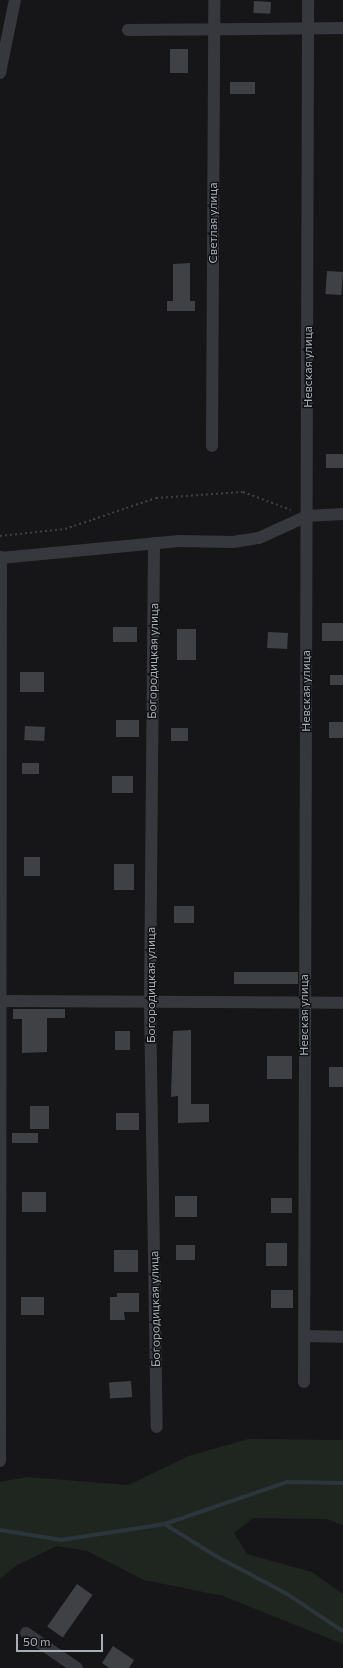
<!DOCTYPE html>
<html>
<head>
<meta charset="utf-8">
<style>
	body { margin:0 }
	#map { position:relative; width:343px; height:1668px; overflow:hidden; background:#161618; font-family:Commissioner,sans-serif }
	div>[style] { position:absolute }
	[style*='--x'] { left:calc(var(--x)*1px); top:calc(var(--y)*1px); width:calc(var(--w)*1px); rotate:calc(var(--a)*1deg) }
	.green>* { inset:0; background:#1e261f }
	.stream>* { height:3.5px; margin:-1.75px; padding:0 1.75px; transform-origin:1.75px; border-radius:1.75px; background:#2c353c }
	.building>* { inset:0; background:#404145; transform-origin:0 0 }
	.path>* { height:2px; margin-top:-1px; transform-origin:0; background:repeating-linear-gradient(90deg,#3d3f44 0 2px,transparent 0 5px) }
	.minor>* { height:12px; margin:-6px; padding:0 6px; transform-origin:6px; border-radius:6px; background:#37383d }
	span { translate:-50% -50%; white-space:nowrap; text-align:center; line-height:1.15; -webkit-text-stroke:3px #111113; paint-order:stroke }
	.street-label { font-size:12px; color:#a8adb8 }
	.scale { position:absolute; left:16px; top:1634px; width:87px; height:18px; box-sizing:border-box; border:2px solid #a8adb8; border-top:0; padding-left:5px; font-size:12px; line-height:14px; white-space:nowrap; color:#a8adb8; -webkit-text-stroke:3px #111113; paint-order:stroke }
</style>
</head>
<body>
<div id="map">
	<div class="green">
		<i style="clip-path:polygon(248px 1439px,343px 1440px,343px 1525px,327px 1519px,253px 1518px,234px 1533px,247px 1554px,312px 1572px,343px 1594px,343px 1644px,223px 1596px,144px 1580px,87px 1551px,57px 1546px,17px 1565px,0 1579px,0 1482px,27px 1477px,128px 1485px,189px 1456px)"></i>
	</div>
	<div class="stream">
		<i style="--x:165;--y:1524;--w:60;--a:32.1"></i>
		<i style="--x:216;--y:1556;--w:79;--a:27.9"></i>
		<i style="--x:286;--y:1593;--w:69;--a:33.7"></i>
		<i style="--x:0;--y:1530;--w:62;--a:9.3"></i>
		<i style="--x:61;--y:1540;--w:105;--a:-8.7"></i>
		<i style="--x:165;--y:1524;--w:129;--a:-19"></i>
		<i style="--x:287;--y:1482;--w:56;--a:1"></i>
	</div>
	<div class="building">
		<i style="left:254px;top:1px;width:17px;height:12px;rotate:3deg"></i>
		<i style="left:170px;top:49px;width:18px;height:24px"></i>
		<i style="left:230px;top:82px;width:25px;height:12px"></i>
		<i style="clip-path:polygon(190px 263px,190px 301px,195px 301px,195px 311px,167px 311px,167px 301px,173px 301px,173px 264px)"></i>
		<i style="left:327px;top:271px;width:16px;height:23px;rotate:4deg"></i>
		<i style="left:326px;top:454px;width:17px;height:14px"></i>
		<i style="left:322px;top:623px;width:21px;height:18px"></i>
		<i style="left:113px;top:627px;width:24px;height:15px"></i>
		<i style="left:177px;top:629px;width:19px;height:31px"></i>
		<i style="left:268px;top:632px;width:20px;height:16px;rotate:3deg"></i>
		<i style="left:20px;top:672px;width:24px;height:20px"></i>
		<i style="left:343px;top:675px;width:10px;height:13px;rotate:90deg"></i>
		<i style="left:139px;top:720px;width:17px;height:23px;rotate:90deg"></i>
		<i style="left:329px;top:722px;width:14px;height:16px"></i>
		<i style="left:25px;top:726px;width:20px;height:14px;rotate:3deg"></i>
		<i style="left:171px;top:728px;width:17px;height:13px"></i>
		<i style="left:22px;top:763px;width:17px;height:11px"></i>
		<i style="left:112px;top:776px;width:21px;height:17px"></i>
		<i style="left:24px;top:857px;width:16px;height:19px"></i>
		<i style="left:114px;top:864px;width:20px;height:26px"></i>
		<i style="left:174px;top:906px;width:20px;height:17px"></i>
		<i style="left:298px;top:972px;width:12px;height:64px;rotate:90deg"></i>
		<i style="clip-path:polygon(13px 1009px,65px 1009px,65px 1018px,47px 1018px,47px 1052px,22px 1053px,22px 1019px,13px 1019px)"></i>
		<i style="clip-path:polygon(191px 1030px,191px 1104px,209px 1104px,209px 1122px,178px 1123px,178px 1096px,171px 1097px,173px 1031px)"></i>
		<i style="left:115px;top:1031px;width:15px;height:19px"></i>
		<i style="left:267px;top:1056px;width:25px;height:23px"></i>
		<i style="left:329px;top:1067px;width:14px;height:20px"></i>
		<i style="left:49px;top:1106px;width:23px;height:19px;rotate:90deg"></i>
		<i style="left:116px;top:1113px;width:23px;height:17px"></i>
		<i style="left:12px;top:1133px;width:26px;height:10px"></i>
		<i style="left:22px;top:1192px;width:24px;height:20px"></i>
		<i style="left:175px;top:1196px;width:22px;height:21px"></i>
		<i style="left:292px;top:1198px;width:15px;height:21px;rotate:90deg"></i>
		<i style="left:287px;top:1243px;width:23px;height:21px;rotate:90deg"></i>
		<i style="left:176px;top:1245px;width:19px;height:15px"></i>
		<i style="left:114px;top:1250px;width:24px;height:22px"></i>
		<i style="left:271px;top:1290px;width:22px;height:18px"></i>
		<i style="clip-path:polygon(117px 1293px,139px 1293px,139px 1312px,124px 1312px,125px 1320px,110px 1320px,110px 1297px,117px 1297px)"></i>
		<i style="left:21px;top:1297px;width:23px;height:18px"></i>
		<i style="left:131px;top:1381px;width:16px;height:22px;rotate:86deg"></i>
		<i style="left:77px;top:1584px;width:19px;height:52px;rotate:35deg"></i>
		<i style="clip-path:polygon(113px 1646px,134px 1660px,129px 1668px,109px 1668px,102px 1663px)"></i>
	</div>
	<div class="path">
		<i style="--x:0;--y:536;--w:65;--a:-6.1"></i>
		<i style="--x:65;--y:529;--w:96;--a:-18.8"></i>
		<i style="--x:156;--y:498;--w:87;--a:-3.9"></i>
		<i style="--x:243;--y:492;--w:51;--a:20.6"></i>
	</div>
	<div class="minor">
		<i style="--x:128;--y:30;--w:215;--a:-0.5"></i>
		<i style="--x:0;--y:73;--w:75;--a:-78.4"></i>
		<i style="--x:212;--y:446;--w:446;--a:-89.7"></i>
		<i style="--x:154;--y:543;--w:459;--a:90.5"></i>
		<i style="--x:150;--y:1002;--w:425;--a:89.1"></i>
		<i style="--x:0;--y:558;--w:180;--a:-5.4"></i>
		<i style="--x:179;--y:541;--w:54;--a:1.1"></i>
		<i style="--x:233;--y:542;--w:26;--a:-9"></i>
		<i style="--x:259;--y:538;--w:53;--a:-24.6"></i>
		<i style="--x:307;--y:516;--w:36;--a:-3"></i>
		<i style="--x:0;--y:1001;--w:343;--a:0.3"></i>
		<i style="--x:304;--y:1336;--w:39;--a:1"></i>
		<i style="--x:304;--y:1382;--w:1382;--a:-89.83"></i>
		<i style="--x:0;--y:1461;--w:904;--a:-89.94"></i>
		<i style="--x:26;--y:1633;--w:62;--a:34.5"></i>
	</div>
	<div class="street-label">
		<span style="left:213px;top:223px;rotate:-90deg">Светлая улица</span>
		<span style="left:308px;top:367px;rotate:-90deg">Невская улица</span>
		<span style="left:153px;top:661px;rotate:-89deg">Богородицкая улица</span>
		<span style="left:306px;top:691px;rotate:-90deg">Невская улица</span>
		<span style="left:151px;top:985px;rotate:-90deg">Богородицкая улица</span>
		<span style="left:304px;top:1015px;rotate:-90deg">Невская улица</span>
		<span style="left:155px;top:1309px;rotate:-91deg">Богородицкая улица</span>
	</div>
	<div class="scale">50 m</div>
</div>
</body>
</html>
